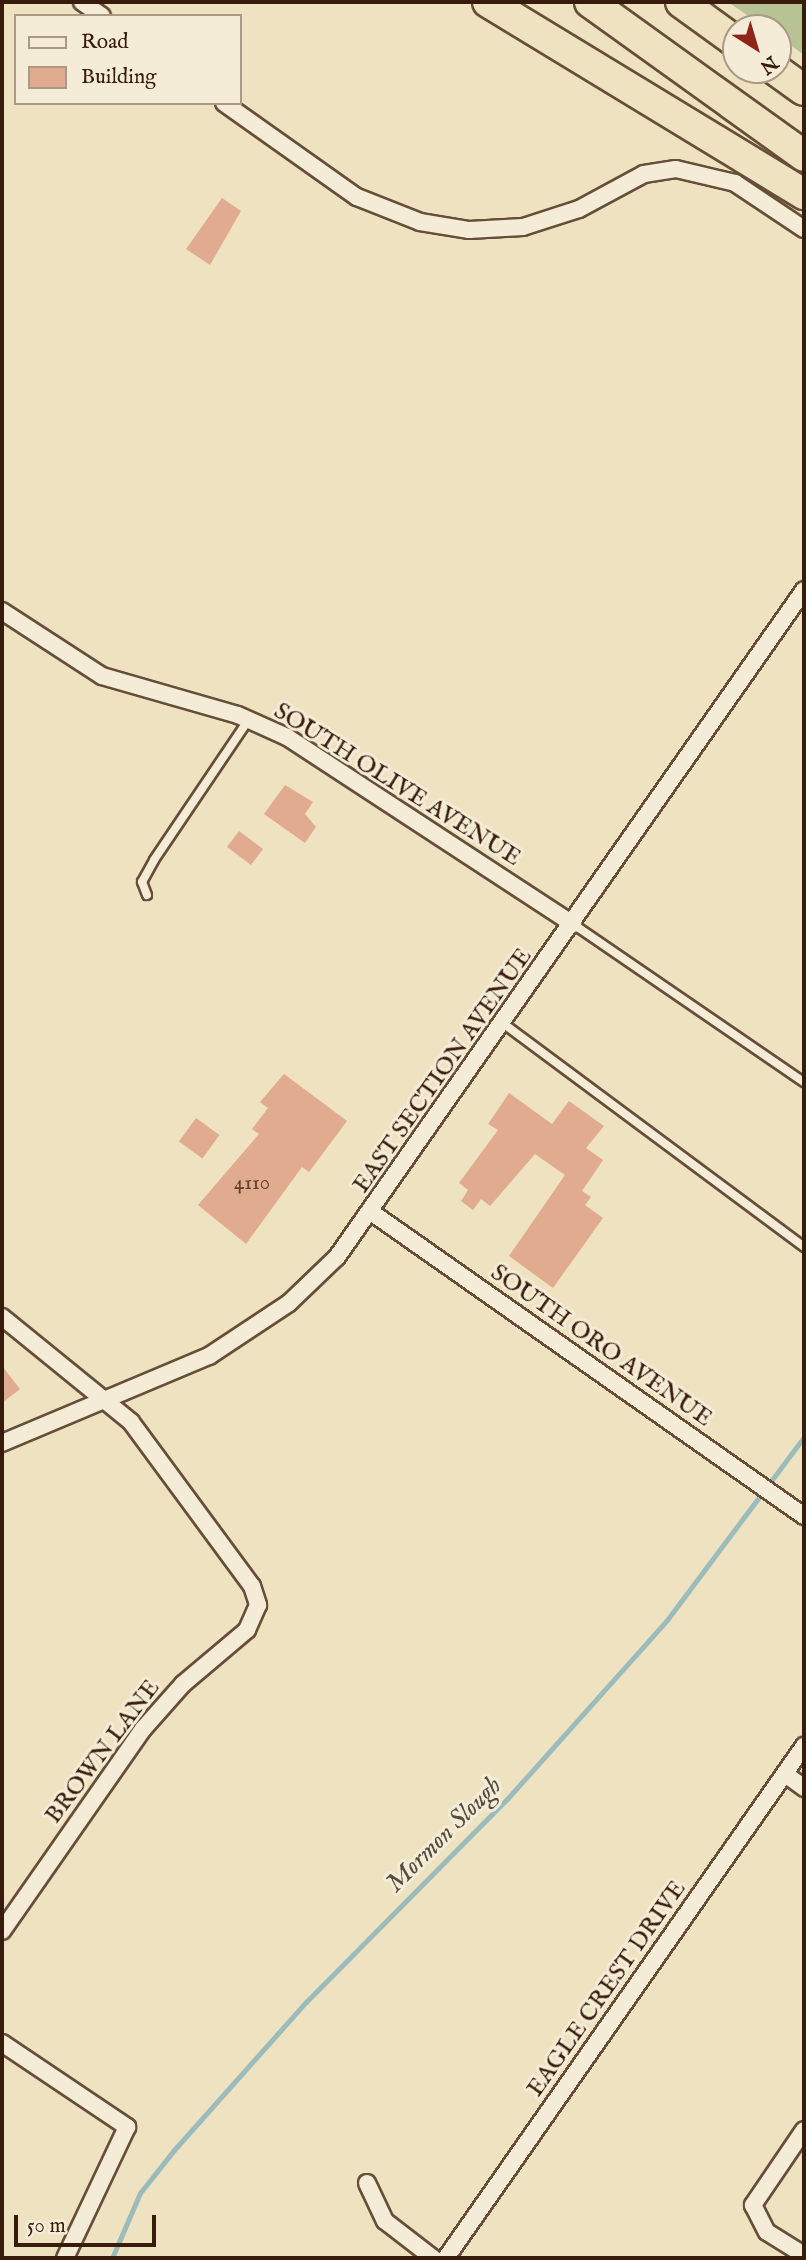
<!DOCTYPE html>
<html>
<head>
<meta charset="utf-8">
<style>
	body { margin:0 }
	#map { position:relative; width:806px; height:2260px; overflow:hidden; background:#eee2c1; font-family:"IM FELL English",serif }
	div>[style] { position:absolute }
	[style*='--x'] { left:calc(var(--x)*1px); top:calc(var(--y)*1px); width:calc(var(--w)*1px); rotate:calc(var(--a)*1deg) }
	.green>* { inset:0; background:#b7c394 }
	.stream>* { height:5px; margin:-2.5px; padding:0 2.5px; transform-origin:2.5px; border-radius:2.5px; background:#9bbcba }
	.building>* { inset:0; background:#e0ab8e; transform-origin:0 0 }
	.roads { filter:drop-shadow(2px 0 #664e38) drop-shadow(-2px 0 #664e38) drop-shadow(0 2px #664e38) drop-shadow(0 -2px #664e38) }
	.lane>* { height:8px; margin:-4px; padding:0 4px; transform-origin:4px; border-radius:4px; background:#f4ecd7 }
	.street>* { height:16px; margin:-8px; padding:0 8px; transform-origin:8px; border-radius:8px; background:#f4ecd7 }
	.highway>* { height:30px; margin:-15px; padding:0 15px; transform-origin:15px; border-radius:15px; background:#eee2c1 }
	span { translate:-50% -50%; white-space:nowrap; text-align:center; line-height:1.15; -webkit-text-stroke:6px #f4ecd7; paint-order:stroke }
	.number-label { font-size:21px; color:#62402c }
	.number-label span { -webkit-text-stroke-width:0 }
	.street-label { font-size:24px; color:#381c0b }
	.water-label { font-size:26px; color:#564c40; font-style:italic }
	.frame { position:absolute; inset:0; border:4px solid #381c0b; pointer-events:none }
	.legend { position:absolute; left:14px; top:14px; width:228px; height:91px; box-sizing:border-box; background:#f4ecd7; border:2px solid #a99985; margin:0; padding:9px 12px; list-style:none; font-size:21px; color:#381c0b }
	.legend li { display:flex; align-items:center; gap:14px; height:35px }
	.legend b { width:35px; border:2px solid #a99985 }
	.north { position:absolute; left:722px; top:14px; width:70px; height:70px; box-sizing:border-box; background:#f4ecd7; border:2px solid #a99985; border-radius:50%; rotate:143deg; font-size:19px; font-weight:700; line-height:28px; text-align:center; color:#381c0b }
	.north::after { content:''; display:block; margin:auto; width:24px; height:32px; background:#8f2418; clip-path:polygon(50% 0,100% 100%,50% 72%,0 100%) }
	.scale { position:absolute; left:14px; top:2215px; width:142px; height:32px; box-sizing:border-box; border:4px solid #381c0b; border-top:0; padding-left:9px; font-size:21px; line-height:24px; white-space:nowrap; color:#381c0b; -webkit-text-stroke:5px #f4ecd7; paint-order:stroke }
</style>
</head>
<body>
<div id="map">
	<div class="green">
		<i style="clip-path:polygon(728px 2px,804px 2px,804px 55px,778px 36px,778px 28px,766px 28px)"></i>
	</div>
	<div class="stream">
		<i style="--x:112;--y:2258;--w:71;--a:-66.7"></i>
		<i style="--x:140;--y:2193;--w:55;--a:-51.7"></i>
		<i style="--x:174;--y:2150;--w:198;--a:-48.3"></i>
		<i style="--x:306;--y:2002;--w:286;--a:-45.3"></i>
		<i style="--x:507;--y:1799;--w:240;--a:-48.2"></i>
		<i style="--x:667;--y:1620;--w:229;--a:-53.2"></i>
	</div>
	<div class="building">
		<i style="clip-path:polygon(222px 198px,241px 211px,210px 265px,186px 249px)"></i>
		<i style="clip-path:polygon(285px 785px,313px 802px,305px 814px,316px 827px,305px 843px,264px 814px)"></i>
		<i style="left:239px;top:831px;width:30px;height:20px;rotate:37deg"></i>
		<i style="clip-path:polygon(284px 1074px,347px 1121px,309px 1172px,302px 1167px,246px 1244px,198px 1205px,259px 1134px,252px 1129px,268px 1108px,260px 1102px)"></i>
		<i style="clip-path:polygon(509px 1093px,552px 1124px,569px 1101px,604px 1126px,586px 1148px,603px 1160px,582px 1191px,591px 1197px,585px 1205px,603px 1218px,553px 1288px,509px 1256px,565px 1175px,535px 1154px,490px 1206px,481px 1199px,473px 1210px,461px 1201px,468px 1190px,459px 1183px,498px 1130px,488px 1124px)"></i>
		<i style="left:196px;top:1118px;width:29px;height:29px;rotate:36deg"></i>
		<i style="clip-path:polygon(2px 1366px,20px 1389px,2px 1403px)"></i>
	</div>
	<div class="roads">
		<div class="lane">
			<i style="--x:147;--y:895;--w:14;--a:-111"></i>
			<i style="--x:142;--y:882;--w:25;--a:-61"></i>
			<i style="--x:154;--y:860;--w:170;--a:-56"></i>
			<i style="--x:573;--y:924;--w:280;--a:34.4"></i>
			<i style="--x:504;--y:1024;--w:374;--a:36.6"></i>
		</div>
		<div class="street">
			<i style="--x:82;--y:2;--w:24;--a:35"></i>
			<i style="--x:224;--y:103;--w:163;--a:35.3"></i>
			<i style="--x:357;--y:197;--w:68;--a:21.6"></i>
			<i style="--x:420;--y:222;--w:50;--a:9.3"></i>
			<i style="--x:469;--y:230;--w:54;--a:-3.2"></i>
			<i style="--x:523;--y:227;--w:59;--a:-17.8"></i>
			<i style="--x:579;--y:209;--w:74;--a:-28.3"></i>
			<i style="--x:644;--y:174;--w:32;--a:-9"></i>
			<i style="--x:676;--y:169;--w:61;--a:13.3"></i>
			<i style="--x:735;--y:183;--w:83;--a:33.7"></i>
			<i style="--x:2;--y:611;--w:119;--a:33"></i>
			<i style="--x:102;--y:676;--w:141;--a:16"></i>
			<i style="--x:238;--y:715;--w:54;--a:24.2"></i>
			<i style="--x:287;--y:737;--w:342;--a:33.2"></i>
			<i style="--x:371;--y:1212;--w:529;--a:35.07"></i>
			<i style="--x:2;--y:1317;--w:166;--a:39.1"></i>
			<i style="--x:131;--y:1422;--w:204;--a:53.6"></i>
			<i style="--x:252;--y:1586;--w:20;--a:72"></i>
			<i style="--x:258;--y:1605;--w:27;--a:114"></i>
			<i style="--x:247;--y:1630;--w:84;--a:139.8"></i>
			<i style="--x:183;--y:1684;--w:60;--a:131.6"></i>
			<i style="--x:143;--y:1729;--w:246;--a:124.9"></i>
			<i style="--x:2;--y:1443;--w:225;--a:-22.8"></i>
			<i style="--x:209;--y:1356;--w:96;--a:-33.5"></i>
			<i style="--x:289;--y:1303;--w:66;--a:-43.8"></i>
			<i style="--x:337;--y:1257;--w:814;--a:-55"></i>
			<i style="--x:785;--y:1774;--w:24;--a:36"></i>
			<i style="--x:2;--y:2043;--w:151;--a:33.9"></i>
			<i style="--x:127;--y:2127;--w:145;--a:115.3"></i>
			<i style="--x:804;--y:2130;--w:91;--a:124.2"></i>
			<i style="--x:753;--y:2205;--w:30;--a:63"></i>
			<i style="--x:767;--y:2232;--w:44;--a:31.9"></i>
			<i style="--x:367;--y:2183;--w:42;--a:64.7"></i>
			<i style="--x:385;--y:2221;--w:61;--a:37.6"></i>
			<i style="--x:446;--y:2258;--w:625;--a:-55.04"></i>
		</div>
		<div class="highway">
			<i style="--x:488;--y:2;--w:370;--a:31.3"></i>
			<i style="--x:590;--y:2;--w:264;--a:35.7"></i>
			<i style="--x:681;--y:2;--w:68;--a:36"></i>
			<i style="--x:776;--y:70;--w:34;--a:36"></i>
		</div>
	</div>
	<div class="number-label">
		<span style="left:252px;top:1184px">4110</span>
	</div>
	<div class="street-label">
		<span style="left:397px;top:785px;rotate:32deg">SOUTH OLIVE AVENUE</span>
		<span style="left:443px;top:1071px;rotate:-55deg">EAST SECTION AVENUE</span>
		<span style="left:601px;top:1346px;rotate:35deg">SOUTH ORO AVENUE</span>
		<span style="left:103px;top:1752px;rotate:-53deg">BROWN LANE</span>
		<span style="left:607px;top:1989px;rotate:-55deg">EAGLE CREST DRIVE</span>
	</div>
	<div class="water-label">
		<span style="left:444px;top:1835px;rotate:-45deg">Mormon Slough</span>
	</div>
	<div class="frame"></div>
	<ul class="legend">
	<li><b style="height:9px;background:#f4ecd7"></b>Road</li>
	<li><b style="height:19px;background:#e0ab8e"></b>Building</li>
	</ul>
	<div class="north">N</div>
	<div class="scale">50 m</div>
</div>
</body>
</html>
